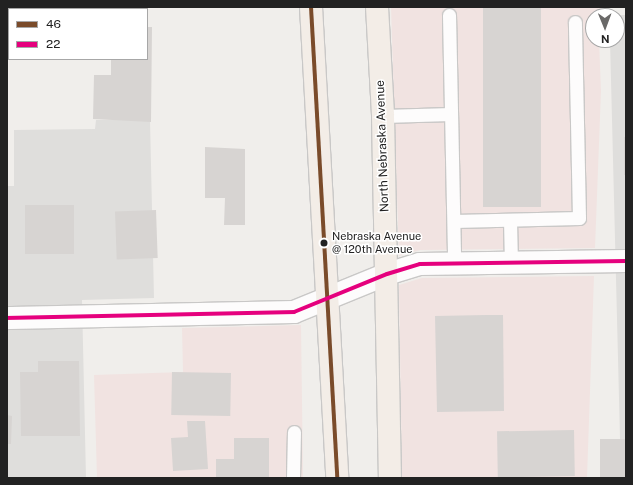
<!DOCTYPE html>
<html>
<head>
<meta charset="utf-8">
<style>
	body { margin:0 }
	#map { position:relative; width:633px; height:485px; overflow:hidden; background:#f0eeeb; font-family:"Public Sans",sans-serif }
	div>[style] { position:absolute }
	[style*='--x'] { left:calc(var(--x)*1px); top:calc(var(--y)*1px); width:calc(var(--w)*1px); rotate:calc(var(--a)*1deg) }
	.residential>* { inset:0; background:#dfdedc }
	.commercial>* { inset:0; background:#f1e3e1 }
	.building>* { inset:0; background:#d7d4d2; transform-origin:0 0 }
	.roads { filter:drop-shadow(1px 0 #c9c8c7) drop-shadow(-1px 0 #c9c8c7) drop-shadow(0 1px #c9c8c7) drop-shadow(0 -1px #c9c8c7) }
	.lane>* { height:13px; margin:-6.5px; padding:0 6.5px; transform-origin:6.5px; border-radius:6.5px; background:#fdfcfc }
	.street>* { height:22px; margin:-11px; padding:0 11px; transform-origin:11px; border-radius:11px; background:#fdfcfc }
	.primary>* { height:22px; margin:-11px; padding:0 11px; transform-origin:11px; border-radius:11px; background:#f3ede7 }
	.bus-1>* { height:4px; margin:-2px; padding:0 2px; transform-origin:2px; border-radius:2px; background:#7a4b2a }
	.bus-2>* { height:4px; margin:-2px; padding:0 2px; transform-origin:2px; border-radius:2px; background:#e5007d }
	.dots>* { width:11px; height:11px; translate:-50% -50%; box-sizing:border-box; border:2px solid #fff; border-radius:50% }
	span { translate:-50% -50%; white-space:nowrap; text-align:center; line-height:1.15; -webkit-text-stroke:3px #fff; paint-order:stroke }
	.bus-label { font-size:11px; color:#222 }
	.left { translate:0 -50%; text-align:left }
	.street-label { font-size:12px; color:#222 }
	.frame { position:absolute; inset:0; border:8px solid #222; pointer-events:none }
	.legend { position:absolute; left:8px; top:8px; width:140px; height:52px; box-sizing:border-box; background:#fff; border:1px solid #a7a7a7; margin:0; padding:5px 7px; list-style:none; font-size:12px; color:#222 }
	.legend li { display:flex; align-items:center; gap:8px; height:20px }
	.legend b { width:20px; border:1px solid #a7a7a7 }
	.north { position:absolute; left:585px; top:8px; width:40px; height:40px; box-sizing:border-box; background:#fff; border:1px solid #a7a7a7; border-radius:50%; rotate:179deg; font-size:11px; font-weight:700; line-height:16px; text-align:center; color:#222 }
	.north::after { content:''; display:block; margin:auto; width:14px; height:18px; background:#6a6968; clip-path:polygon(50% 0,100% 100%,50% 72%,0 100%) }
</style>
</head>
<body>
<div id="map">
	<div class="residential">
		<i style="clip-path:polygon(609px 15px,626px 15px,626px 478px,621px 478px,610px 40px,617px 40px,617px 16px)"></i>
		<i style="clip-path:polygon(96px 120px,150px 120px,154px 298px,82px 300px,86px 478px,7px 478px,7px 186px,14px 186px,14px 130px,95px 129px)"></i>
	</div>
	<div class="commercial">
		<i style="clip-path:polygon(391px 7px,602px 7px,599px 16px,593px 16px,593px 40px,599px 40px,601px 91px,595px 248px,420px 250px,399px 256px)"></i>
		<i style="clip-path:polygon(594px 276px,587px 478px,402px 478px,399px 285px,422px 278px)"></i>
		<i style="clip-path:polygon(301px 325px,303px 478px,97px 478px,94px 375px,183px 372px,182px 328px)"></i>
	</div>
	<div class="building">
		<i style="clip-path:polygon(70px 7px,116px 7px,116px 8px,70px 9px)"></i>
		<i style="left:483px;top:7px;width:58px;height:200px"></i>
		<i style="clip-path:polygon(147px 27px,152px 27px,151px 122px,93px 119px,94px 75px,111px 75px,111px 59px,147px 59px)"></i>
		<i style="left:624px;top:137px;width:2px;height:38px"></i>
		<i style="clip-path:polygon(205px 147px,245px 149px,245px 225px,224px 225px,225px 198px,205px 198px)"></i>
		<i style="left:25px;top:205px;width:49px;height:49px"></i>
		<i style="left:156px;top:210px;width:48px;height:41px;rotate:88deg"></i>
		<i style="clip-path:polygon(486px 315px,503px 315px,504px 411px,437px 412px,435px 316px)"></i>
		<i style="clip-path:polygon(38px 361px,79px 361px,80px 436px,21px 436px,20px 372px,38px 372px)"></i>
		<i style="left:172px;top:372px;width:59px;height:43px;rotate:1deg"></i>
		<i style="clip-path:polygon(7px 415px,12px 416px,11px 444px,7px 444px)"></i>
		<i style="clip-path:polygon(187px 421px,205px 421px,208px 469px,173px 471px,171px 438px,188px 437px)"></i>
		<i style="left:574px;top:430px;width:46px;height:77px;rotate:89deg"></i>
		<i style="clip-path:polygon(234px 438px,269px 438px,269px 478px,216px 478px,216px 459px,234px 459px)"></i>
		<i style="left:600px;top:439px;width:26px;height:39px"></i>
	</div>
	<div class="roads">
		<div class="lane">
			<i style="--x:449;--y:15;--w:249;--a:88.8"></i>
			<i style="--x:383;--y:116;--w:68;--a:-1.7"></i>
			<i style="--x:510;--y:220;--w:43;--a:88.7"></i>
			<i style="--x:454;--y:221;--w:125;--a:-1.4"></i>
			<i style="--x:579;--y:218;--w:196;--a:-91.2"></i>
			<i style="--x:293;--y:478;--w:46;--a:-88.8"></i>
		</div>
		<div class="street">
			<i style="--x:7;--y:318;--w:287;--a:-1.2"></i>
			<i style="--x:294;--y:312;--w:100;--a:-22.2"></i>
			<i style="--x:387;--y:274;--w:34;--a:-17"></i>
			<i style="--x:420;--y:264;--w:206;--a:-0.8"></i>
		</div>
		<div class="primary">
			<i style="--x:311;--y:7;--w:472;--a:86.8"></i>
			<i style="--x:377;--y:7;--w:109;--a:86.8"></i>
			<i style="--x:383;--y:116;--w:362;--a:88.9"></i>
		</div>
	</div>
	<div class="bus-1">
		<i style="--x:311;--y:7;--w:472;--a:86.8"></i>
	</div>
	<div class="bus-2">
		<i style="--x:7;--y:318;--w:287;--a:-1.2"></i>
		<i style="--x:294;--y:312;--w:100;--a:-22.2"></i>
		<i style="--x:387;--y:274;--w:34;--a:-17"></i>
		<i style="--x:420;--y:264;--w:206;--a:-0.8"></i>
	</div>
	<div class="dots">
		<i style="left:324px;top:243px;background:#222"></i>
	</div>
	<div class="bus-label">
		<span class="left" style="left:332px;top:243px">Nebraska Avenue<br>@ 120th Avenue</span>
	</div>
	<div class="street-label">
		<span style="left:383px;top:146px;rotate:-92deg">North Nebraska Avenue</span>
	</div>
	<div class="frame"></div>
	<ul class="legend">
	<li><b style="height:5px;background:#7a4b2a"></b>46</li>
	<li><b style="height:5px;background:#e5007d"></b>22</li>
	</ul>
	<div class="north">N</div>
</div>
</body>
</html>
